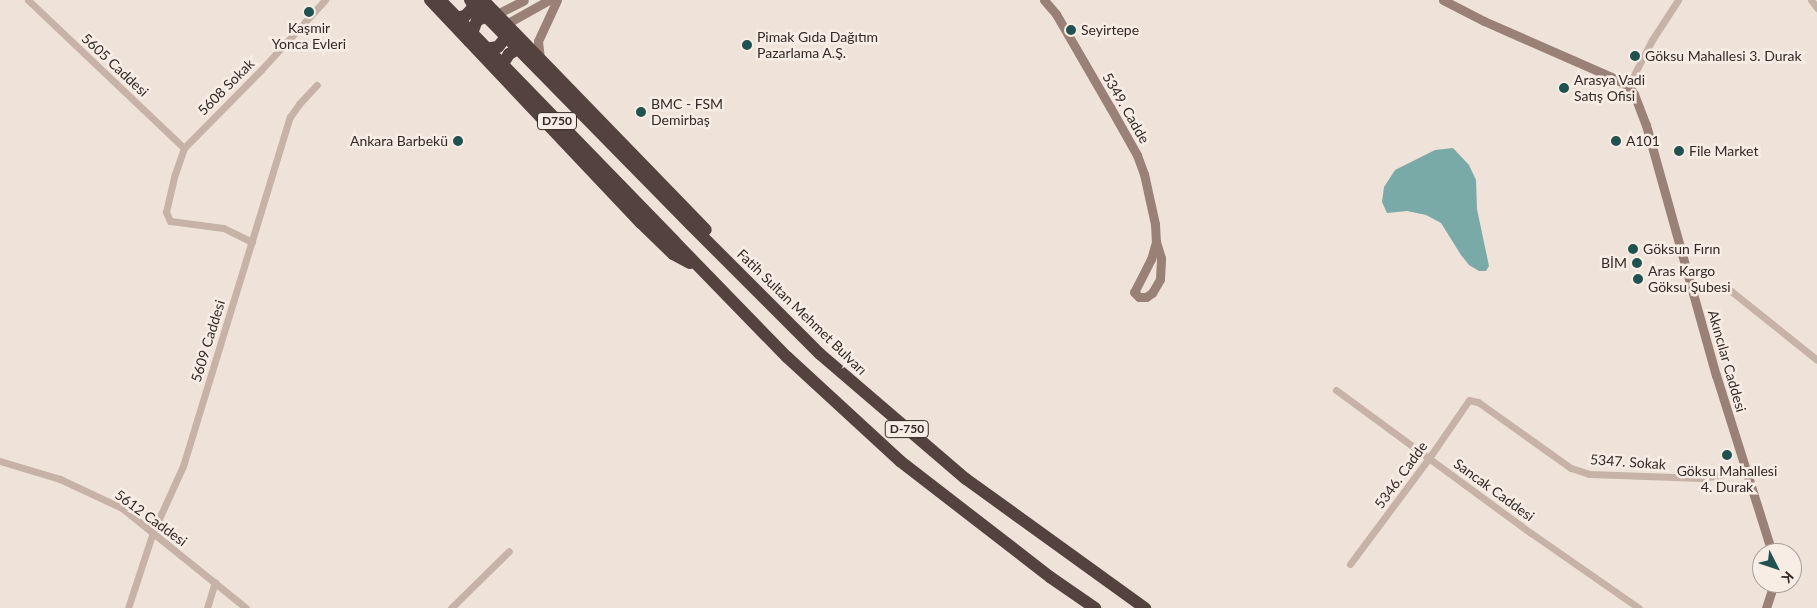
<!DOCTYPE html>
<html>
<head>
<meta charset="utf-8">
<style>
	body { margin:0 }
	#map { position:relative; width:1817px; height:608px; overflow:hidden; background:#efe3d9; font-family:Lato,sans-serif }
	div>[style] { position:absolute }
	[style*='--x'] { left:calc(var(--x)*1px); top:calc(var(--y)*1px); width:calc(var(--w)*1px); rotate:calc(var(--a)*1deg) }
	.water>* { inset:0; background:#7aaaa8 }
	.street>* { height:7px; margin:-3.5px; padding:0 3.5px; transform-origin:3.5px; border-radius:3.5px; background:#c6b2a6 }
	.secondary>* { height:9px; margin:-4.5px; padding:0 4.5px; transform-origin:4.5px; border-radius:4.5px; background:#9a8177 }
	.highway>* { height:12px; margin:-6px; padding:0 6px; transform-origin:6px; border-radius:6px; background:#53423e }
	.highway-bridge>* { height:12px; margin:-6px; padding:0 6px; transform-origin:6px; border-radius:6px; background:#53423e }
	.dots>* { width:14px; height:14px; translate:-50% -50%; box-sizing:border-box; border:2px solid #f8ede5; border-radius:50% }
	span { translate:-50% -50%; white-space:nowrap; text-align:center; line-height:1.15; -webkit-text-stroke:5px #f8ede5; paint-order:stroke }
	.shield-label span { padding:1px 4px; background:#f8ede5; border:1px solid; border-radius:4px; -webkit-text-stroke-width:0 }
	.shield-label { font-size:12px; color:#332926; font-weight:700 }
	.poi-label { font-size:14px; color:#332926 }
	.left { translate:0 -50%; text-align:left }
	.right { translate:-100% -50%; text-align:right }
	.street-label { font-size:14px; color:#332926 }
	.north { position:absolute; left:1752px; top:543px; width:50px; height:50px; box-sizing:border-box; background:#f8ede5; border:1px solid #a99f99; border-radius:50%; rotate:131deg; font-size:14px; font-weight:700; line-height:20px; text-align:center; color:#332926 }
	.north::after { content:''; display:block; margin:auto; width:18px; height:22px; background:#1f5250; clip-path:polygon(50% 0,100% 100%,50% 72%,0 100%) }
</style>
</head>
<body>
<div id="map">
	<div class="water">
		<i style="clip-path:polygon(1453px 148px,1469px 165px,1476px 180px,1477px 209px,1489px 266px,1486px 271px,1479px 271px,1469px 265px,1461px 255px,1441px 223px,1426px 215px,1407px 211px,1387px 213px,1382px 202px,1384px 187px,1395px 170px,1435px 150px)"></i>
	</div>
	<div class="street">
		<i style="--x:28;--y:0;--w:215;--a:43.5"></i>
		<i style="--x:1811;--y:0;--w:10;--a:53"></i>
		<i style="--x:1628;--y:86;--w:52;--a:-62.4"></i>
		<i style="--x:1652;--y:40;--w:48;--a:-57"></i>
		<i style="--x:252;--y:242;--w:32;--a:-154"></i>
		<i style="--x:223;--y:228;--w:53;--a:-172.5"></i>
		<i style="--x:170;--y:221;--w:10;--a:-114"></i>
		<i style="--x:166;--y:212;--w:39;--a:-77"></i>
		<i style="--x:175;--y:174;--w:28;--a:-71"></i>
		<i style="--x:184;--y:148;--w:110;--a:-45.4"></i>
		<i style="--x:261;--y:70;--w:95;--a:-47.6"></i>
		<i style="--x:1692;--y:288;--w:32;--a:0"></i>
		<i style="--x:1724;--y:288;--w:8;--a:23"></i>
		<i style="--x:1731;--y:291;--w:110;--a:38.7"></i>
		<i style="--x:1336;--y:390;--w:242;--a:36.3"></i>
		<i style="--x:1531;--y:533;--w:131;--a:34.8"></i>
		<i style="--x:0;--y:461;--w:63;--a:16.7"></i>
		<i style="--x:60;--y:479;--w:68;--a:25.1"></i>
		<i style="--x:122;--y:508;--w:159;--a:38.9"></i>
		<i style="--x:1350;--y:564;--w:132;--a:-53.3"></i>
		<i style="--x:1429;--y:458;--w:70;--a:-55.4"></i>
		<i style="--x:1469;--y:400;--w:9;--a:13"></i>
		<i style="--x:1478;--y:402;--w:114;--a:35.4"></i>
		<i style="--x:1571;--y:468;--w:19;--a:18"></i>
		<i style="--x:1589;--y:474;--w:113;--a:2"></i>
		<i style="--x:1702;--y:478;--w:20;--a:-9"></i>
		<i style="--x:1722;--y:475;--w:25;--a:-21"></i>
		<i style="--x:128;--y:608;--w:80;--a:-71.8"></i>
		<i style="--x:153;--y:532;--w:72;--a:-65.6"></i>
		<i style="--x:183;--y:466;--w:365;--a:-73"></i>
		<i style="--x:290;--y:117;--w:16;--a:-55"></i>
		<i style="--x:299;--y:104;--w:26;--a:-47"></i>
		<i style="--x:207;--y:608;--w:27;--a:-73"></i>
		<i style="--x:451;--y:608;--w:81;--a:-44.5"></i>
	</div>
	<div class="secondary">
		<i style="--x:1044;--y:0;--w:18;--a:49"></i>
		<i style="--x:1056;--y:14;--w:108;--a:59.9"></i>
		<i style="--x:1110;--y:107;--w:55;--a:60.6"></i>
		<i style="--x:1137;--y:155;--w:20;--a:70"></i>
		<i style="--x:1144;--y:174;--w:51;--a:77.6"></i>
		<i style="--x:1155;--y:224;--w:18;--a:87"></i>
		<i style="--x:1156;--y:242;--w:18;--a:106"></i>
		<i style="--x:1151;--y:259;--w:37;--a:117"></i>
		<i style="--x:1134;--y:292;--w:7;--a:45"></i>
		<i style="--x:1139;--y:297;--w:7;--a:0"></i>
		<i style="--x:1146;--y:297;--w:7;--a:-34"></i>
		<i style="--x:1152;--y:293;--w:16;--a:-60"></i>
		<i style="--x:1160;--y:279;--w:21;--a:-87"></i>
		<i style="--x:1161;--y:258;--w:17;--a:-107"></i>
		<i style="--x:1443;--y:0;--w:46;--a:27.1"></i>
		<i style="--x:1484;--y:21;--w:144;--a:23.7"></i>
		<i style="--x:1616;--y:79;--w:14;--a:30"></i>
		<i style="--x:1628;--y:86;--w:10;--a:53"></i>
		<i style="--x:1634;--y:94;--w:33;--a:69"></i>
		<i style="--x:1646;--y:125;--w:260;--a:74.4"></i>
		<i style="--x:1716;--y:375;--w:187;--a:72.5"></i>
		<i style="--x:497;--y:14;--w:30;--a:-27"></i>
		<i style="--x:506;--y:24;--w:49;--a:-29.2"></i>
		<i style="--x:540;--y:58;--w:17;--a:-97"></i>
		<i style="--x:538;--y:41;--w:45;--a:-65.1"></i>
		<i style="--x:1766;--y:608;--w:26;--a:-72"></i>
	</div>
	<div class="highway">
		<i style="--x:430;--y:0;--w:307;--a:46.6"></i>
		<i style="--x:641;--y:223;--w:45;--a:44.1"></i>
		<i style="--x:673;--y:254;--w:19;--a:28"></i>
		<i style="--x:483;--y:0;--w:320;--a:45.9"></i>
		<i style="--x:448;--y:17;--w:6;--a:9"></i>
		<i style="--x:454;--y:18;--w:11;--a:-10"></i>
		<i style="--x:465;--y:16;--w:8;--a:-45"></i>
		<i style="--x:471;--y:10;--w:11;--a:-68"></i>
		<i style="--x:469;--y:41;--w:22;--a:-69"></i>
		<i style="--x:477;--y:20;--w:18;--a:-19"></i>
		<i style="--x:478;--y:50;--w:20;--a:-9"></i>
		<i style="--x:498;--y:47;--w:11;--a:-52"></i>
		<i style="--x:505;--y:38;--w:11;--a:-85"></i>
		<i style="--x:502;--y:74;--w:10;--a:-84"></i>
		<i style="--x:503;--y:64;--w:12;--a:-59"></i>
		<i style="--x:509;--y:54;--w:8;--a:-30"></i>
		<i style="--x:516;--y:50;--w:12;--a:0"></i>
		<i style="--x:691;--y:225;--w:182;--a:45"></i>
		<i style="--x:820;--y:354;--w:192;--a:40.6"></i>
		<i style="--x:966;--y:479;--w:221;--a:35.8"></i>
		<i style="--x:674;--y:241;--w:162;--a:45.8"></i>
		<i style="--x:787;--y:357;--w:154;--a:42.6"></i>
		<i style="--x:900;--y:461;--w:190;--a:37.7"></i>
		<i style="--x:1050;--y:577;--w:55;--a:34.6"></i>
	</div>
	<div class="highway-bridge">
		<i style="--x:440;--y:0;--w:336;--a:45.8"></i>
		<i style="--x:470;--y:0;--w:315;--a:45.5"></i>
	</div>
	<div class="dots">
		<i style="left:309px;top:12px;background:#1f5250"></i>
		<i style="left:1071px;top:30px;background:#1f5250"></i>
		<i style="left:747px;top:45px;background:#1f5250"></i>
		<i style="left:1635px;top:56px;background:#1f5250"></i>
		<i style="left:1564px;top:88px;background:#1f5250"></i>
		<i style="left:641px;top:112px;background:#1f5250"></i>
		<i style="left:458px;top:141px;background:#1f5250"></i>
		<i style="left:1616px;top:141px;background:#1f5250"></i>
		<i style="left:1679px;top:151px;background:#1f5250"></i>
		<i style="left:1633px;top:249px;background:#1f5250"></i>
		<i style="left:1637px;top:263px;background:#1f5250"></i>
		<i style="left:1638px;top:279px;background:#1f5250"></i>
		<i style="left:1727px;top:455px;background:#1f5250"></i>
	</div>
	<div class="shield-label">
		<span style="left:557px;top:121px">D750</span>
		<span style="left:907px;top:429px">D-750</span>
	</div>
	<div class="poi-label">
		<span style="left:309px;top:36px">Kaşmir<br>Yonca Evleri</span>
		<span class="left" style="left:1081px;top:30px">Seyirtepe</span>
		<span class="left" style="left:757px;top:45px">Pimak Gıda Dağıtım<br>Pazarlama A.Ş.</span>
		<span class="left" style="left:1645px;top:56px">Göksu Mahallesi 3. Durak</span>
		<span class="left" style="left:1574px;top:88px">Arasya Vadi<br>Satış Ofisi</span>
		<span class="left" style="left:651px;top:112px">BMC - FSM<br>Demirbaş</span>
		<span class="right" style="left:448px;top:141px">Ankara Barbekü</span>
		<span class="left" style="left:1626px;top:141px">A101</span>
		<span class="left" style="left:1689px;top:151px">File Market</span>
		<span class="left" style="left:1643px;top:249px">Göksun Fırın</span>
		<span class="right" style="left:1627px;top:263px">BİM</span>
		<span class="left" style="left:1648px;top:279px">Aras Kargo<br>Göksu Şubesi</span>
		<span style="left:1727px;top:479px">Göksu Mahallesi<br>4. Durak</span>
	</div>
	<div class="street-label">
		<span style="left:115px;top:65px;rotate:43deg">5605 Caddesi</span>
		<span style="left:226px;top:87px;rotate:-45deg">5608 Sokak</span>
		<span style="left:1126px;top:108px;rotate:60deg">5349. Cadde</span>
		<span style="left:802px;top:312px;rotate:44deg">Fatih Sultan Mehmet Bulvarı</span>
		<span style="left:208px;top:341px;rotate:-73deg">5609 Caddesi</span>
		<span style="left:1727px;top:361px;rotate:74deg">Akıncılar Caddesi</span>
		<span style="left:1628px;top:462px;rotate:4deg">5347. Sokak</span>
		<span style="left:1401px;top:475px;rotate:-54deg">5346. Cadde</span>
		<span style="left:1494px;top:490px;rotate:36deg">Sancak Caddesi</span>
		<span style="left:151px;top:518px;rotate:36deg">5612 Caddesi</span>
	</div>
	<div class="north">K</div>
</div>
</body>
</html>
